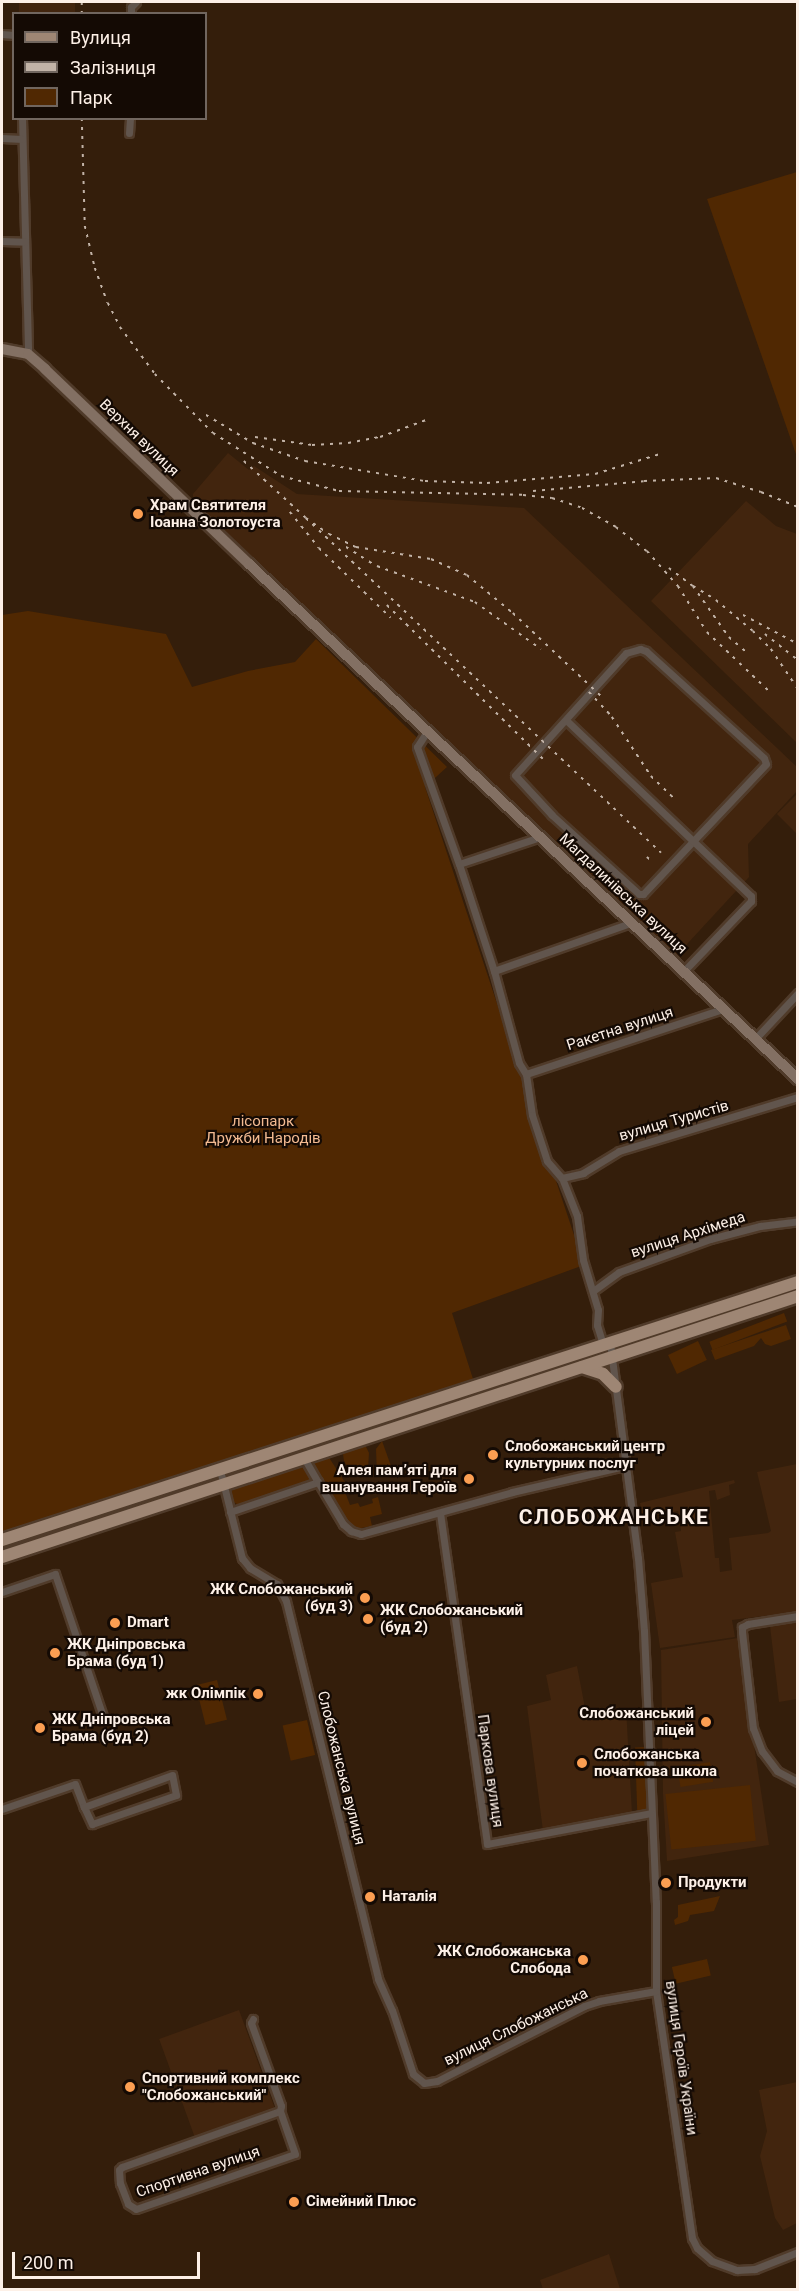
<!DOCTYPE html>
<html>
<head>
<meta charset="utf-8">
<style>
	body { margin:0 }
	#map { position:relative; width:799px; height:2291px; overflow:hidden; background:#341e0b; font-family:Roboto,sans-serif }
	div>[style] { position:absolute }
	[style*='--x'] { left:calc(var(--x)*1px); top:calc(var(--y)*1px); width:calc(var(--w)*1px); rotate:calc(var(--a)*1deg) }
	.built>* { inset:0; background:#42250e; transform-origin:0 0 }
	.green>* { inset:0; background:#502802; transform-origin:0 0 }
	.roads { filter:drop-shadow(2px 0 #503b2a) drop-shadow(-2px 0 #503b2a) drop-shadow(0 2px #503b2a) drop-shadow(0 -2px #503b2a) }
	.street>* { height:7px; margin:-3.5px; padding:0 3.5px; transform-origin:3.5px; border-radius:3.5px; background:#61554d }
	.secondary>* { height:10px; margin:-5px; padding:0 5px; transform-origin:5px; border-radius:5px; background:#837063 }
	.primary>* { height:12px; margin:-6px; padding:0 6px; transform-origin:6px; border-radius:6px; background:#9e8674 }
	.rail>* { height:1.5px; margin-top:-0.75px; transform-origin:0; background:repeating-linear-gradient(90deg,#c2b3a7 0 3px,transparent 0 9px) }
	.dots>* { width:16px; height:16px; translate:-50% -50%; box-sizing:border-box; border:3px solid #140a04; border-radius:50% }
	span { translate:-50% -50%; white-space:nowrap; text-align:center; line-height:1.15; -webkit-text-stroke:4.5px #140a04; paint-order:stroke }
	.street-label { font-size:15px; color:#fdf0e7 }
	.poi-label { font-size:15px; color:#fdf0e7; font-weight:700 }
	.left { translate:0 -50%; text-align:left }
	.right { translate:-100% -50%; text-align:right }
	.park-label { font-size:15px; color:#f3ba91 }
	.district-label { font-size:21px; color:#fdf0e7; font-weight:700; letter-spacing:1.5px }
	.frame { position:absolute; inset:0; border:3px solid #fdf0e7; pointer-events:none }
	.legend { position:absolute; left:12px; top:12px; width:195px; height:108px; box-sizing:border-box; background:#140a04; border:2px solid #71665f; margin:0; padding:8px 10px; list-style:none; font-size:18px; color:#fdf0e7 }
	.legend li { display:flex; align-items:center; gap:12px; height:30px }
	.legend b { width:30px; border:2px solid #71665f }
	.scale { position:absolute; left:12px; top:2252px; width:188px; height:27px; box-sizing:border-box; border:3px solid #fdf0e7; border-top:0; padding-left:8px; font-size:18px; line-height:21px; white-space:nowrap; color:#fdf0e7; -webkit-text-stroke:4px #140a04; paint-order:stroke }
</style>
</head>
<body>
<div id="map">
	<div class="built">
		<i style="left:19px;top:2px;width:56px;height:11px"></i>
		<i style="clip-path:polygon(228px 453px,249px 470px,254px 466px,297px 494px,524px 508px,797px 767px,797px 791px,748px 844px,749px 877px,676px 956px,193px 501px,193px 494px)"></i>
		<i style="clip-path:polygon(746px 501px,776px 526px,797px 534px,797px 743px,651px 601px)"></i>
		<i style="clip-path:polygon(797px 794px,797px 834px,777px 814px)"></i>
		<i style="clip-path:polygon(797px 1464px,797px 1612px,732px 1620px,735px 1637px,660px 1648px,651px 1583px,683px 1577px,675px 1532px,681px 1531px,680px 1520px,678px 1511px,643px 1518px,640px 1503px,734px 1480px,735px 1483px,729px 1485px,730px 1495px,717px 1500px,715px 1490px,709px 1491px,715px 1558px,719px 1558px,720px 1572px,732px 1570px,729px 1538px,768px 1533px,771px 1531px,757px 1472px)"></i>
		<i style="clip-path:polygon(797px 1622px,797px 1699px,779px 1702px,770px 1626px)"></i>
		<i style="clip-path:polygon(738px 1638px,769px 1845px,667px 1861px,663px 1794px,661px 1650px)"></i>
		<i style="clip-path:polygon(577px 1666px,586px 1713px,626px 1708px,632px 1813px,543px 1831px,527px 1706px,551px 1700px,546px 1675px)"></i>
		<i style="left:239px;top:2010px;width:106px;height:85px;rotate:70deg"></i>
		<i style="clip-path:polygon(797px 2082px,797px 2223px,783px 2230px,775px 2218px,760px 2156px,767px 2131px,759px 2090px)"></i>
		<i style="clip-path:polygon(609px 2254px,620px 2289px,543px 2289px,540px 2280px)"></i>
	</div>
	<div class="green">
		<i style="clip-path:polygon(797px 172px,798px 172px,797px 457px,707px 199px)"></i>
		<i style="clip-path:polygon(28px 611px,166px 634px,192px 687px,248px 671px,295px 662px,316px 639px,447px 767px,425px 787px,584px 1265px,452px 1313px,473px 1379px,2px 1535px,2px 615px)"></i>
		<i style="left:784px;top:1313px;width:9px;height:80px;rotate:69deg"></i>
		<i style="clip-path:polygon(786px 1325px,791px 1339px,771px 1346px,765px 1344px,761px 1338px,754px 1346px,715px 1360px,711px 1350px)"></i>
		<i style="left:698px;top:1341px;width:21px;height:33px;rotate:65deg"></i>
		<i style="clip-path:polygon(382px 1441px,391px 1466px,377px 1475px,376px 1449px)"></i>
		<i style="clip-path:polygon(365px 1445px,369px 1453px,368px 1469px,358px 1474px,351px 1473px,344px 1461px,343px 1454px)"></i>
		<i style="clip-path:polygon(328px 1456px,346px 1484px,349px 1491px,345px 1492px,350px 1505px,358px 1503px,360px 1507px,373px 1503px,372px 1499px,378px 1497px,382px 1514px,370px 1517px,372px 1526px,356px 1529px,343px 1520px,310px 1464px)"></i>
		<i style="clip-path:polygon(305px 1466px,314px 1481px,305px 1487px,300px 1484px,241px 1506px,233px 1502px,230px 1494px,233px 1489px)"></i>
		<i style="left:217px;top:1680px;width:41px;height:22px;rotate:76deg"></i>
		<i style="left:307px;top:1720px;width:36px;height:25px;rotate:77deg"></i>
		<i style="left:646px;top:1747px;width:63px;height:11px;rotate:88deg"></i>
		<i style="left:710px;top:1762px;width:20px;height:33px;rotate:81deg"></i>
		<i style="left:750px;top:1785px;width:56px;height:85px;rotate:84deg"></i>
		<i style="clip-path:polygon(720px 1896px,714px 1911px,690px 1915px,688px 1921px,675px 1925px,674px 1920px,678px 1917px,678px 1905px)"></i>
		<i style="left:707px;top:1959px;width:17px;height:36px;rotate:77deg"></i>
	</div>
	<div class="roads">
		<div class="street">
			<i style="--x:131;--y:14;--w:7;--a:-90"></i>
			<i style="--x:131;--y:7;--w:7;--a:-45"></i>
			<i style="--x:2;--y:34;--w:12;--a:5"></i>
			<i style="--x:22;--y:118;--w:236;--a:88.5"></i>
			<i style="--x:129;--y:133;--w:15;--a:-86"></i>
			<i style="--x:2;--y:138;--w:20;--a:3"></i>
			<i style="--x:2;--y:241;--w:23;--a:2"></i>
			<i style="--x:640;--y:649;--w:6;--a:18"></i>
			<i style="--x:646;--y:651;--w:159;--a:42.2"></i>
			<i style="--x:764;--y:758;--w:6;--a:72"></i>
			<i style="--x:766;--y:764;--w:179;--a:133.4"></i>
			<i style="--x:643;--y:894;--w:4;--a:180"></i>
			<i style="--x:639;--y:894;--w:118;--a:-137.8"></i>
			<i style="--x:552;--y:815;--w:54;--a:-132.8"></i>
			<i style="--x:515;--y:775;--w:165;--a:-47.7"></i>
			<i style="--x:626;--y:653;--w:15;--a:-16"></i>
			<i style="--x:566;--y:720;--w:255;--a:43.6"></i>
			<i style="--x:751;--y:896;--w:5;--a:90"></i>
			<i style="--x:751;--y:901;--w:98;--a:133.8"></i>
			<i style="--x:428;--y:730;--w:20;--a:123"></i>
			<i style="--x:417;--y:747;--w:124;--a:70.3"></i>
			<i style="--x:459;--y:864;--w:113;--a:71.9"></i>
			<i style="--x:494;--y:971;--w:95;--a:74.8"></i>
			<i style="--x:519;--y:1063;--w:13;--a:58"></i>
			<i style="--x:526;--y:1074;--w:41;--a:81.7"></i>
			<i style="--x:532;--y:1115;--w:48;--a:71.9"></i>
			<i style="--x:547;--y:1161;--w:23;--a:49"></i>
			<i style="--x:562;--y:1178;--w:41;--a:68.5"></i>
			<i style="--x:577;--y:1216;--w:44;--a:82.2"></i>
			<i style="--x:583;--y:1260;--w:52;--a:73.3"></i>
			<i style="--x:598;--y:1310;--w:15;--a:94"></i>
			<i style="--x:597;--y:1325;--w:21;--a:73"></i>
			<i style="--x:459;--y:864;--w:85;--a:-18.4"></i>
			<i style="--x:494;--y:971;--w:147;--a:-19.4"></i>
			<i style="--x:755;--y:1039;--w:63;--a:-46.9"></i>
			<i style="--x:526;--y:1074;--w:207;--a:-18.3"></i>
			<i style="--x:562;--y:1178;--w:22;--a:-13"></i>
			<i style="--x:583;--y:1173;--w:42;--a:-31.4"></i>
			<i style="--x:619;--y:1151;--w:187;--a:-16.8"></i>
			<i style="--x:593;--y:1291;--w:32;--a:-36"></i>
			<i style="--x:619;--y:1272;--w:97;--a:-19.9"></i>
			<i style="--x:710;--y:1239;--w:52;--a:-14.6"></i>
			<i style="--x:760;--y:1226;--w:38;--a:-7"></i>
			<i style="--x:610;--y:1343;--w:217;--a:82.6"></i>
			<i style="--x:638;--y:1558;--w:73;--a:85.3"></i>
			<i style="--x:644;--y:1631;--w:271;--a:87.5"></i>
			<i style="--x:656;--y:1902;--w:89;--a:90"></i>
			<i style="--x:656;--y:1991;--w:250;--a:81.7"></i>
			<i style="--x:692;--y:2238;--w:11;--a:63"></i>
			<i style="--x:697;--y:2248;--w:20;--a:41"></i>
			<i style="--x:712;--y:2261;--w:27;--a:20"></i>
			<i style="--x:737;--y:2270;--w:18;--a:-3"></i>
			<i style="--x:755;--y:2269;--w:46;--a:-21.6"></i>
			<i style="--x:304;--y:1458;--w:28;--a:60"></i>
			<i style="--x:220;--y:1470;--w:91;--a:76"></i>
			<i style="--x:242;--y:1558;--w:13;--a:51"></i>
			<i style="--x:250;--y:1568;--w:31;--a:31"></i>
			<i style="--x:277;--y:1584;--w:19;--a:62"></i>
			<i style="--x:286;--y:1601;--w:389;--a:76.3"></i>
			<i style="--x:378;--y:1979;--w:34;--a:66"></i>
			<i style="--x:392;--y:2010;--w:67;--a:71.8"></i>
			<i style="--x:413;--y:2074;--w:14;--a:39"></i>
			<i style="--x:424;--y:2083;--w:13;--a:-9"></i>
			<i style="--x:437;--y:2081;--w:165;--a:-27"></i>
			<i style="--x:584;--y:2006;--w:16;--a:-18"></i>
			<i style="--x:599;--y:2001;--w:58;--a:-10"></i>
			<i style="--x:230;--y:1512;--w:93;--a:-18.8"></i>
			<i style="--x:318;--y:1482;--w:49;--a:59.2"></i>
			<i style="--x:343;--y:1524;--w:11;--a:41"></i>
			<i style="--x:351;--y:1531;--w:10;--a:17"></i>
			<i style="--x:361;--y:1534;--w:157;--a:-15.5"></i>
			<i style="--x:512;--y:1492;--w:116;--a:-13"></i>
			<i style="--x:440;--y:1513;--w:334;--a:81.9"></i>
			<i style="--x:2;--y:1592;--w:56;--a:-18.8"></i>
			<i style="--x:55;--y:1574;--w:154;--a:71.4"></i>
			<i style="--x:798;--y:1616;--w:51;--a:170.9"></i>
			<i style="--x:748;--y:1624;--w:7;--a:153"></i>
			<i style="--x:742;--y:1627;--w:5;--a:90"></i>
			<i style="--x:742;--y:1632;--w:97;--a:83.5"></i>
			<i style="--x:753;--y:1728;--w:25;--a:69"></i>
			<i style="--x:762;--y:1751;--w:25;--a:53"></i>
			<i style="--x:777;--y:1771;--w:24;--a:28"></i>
			<i style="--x:2;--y:1809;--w:77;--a:-18.9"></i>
			<i style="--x:75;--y:1784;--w:25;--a:69"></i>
			<i style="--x:84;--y:1807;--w:19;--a:65"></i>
			<i style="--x:92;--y:1824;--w:89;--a:-19"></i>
			<i style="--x:176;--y:1795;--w:20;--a:-101"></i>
			<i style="--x:172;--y:1775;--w:94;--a:160"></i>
			<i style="--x:487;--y:1844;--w:167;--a:-10.7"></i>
			<i style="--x:253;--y:2019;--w:4;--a:117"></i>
			<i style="--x:251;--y:2023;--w:88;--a:70.1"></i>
			<i style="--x:281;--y:2106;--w:5;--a:101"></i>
			<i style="--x:280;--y:2111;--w:168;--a:160.5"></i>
			<i style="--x:122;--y:2167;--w:4;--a:135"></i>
			<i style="--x:119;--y:2170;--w:13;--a:86"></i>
			<i style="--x:120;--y:2183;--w:22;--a:69"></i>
			<i style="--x:128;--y:2204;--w:9;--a:32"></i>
			<i style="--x:136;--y:2209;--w:168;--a:-19.1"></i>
			<i style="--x:295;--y:2154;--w:46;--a:-109.2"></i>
		</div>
		<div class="secondary">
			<i style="--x:2;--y:349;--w:26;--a:11"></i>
			<i style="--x:28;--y:354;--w:23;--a:41"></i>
			<i style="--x:45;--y:369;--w:282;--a:43.7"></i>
			<i style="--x:249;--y:564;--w:753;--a:43.17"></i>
		</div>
		<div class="primary">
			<i style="--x:582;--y:1367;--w:22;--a:18"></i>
			<i style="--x:603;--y:1374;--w:18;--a:45"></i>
			<i style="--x:2;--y:1540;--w:837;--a:-17.96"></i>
			<i style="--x:2;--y:1557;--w:838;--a:-18.15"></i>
		</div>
	</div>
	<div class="rail">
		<i style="--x:82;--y:2;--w:12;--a:90"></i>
		<i style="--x:82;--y:118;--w:108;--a:88.4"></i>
		<i style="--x:85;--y:226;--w:43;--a:76.6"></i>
		<i style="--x:95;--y:268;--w:37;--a:70"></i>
		<i style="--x:108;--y:303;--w:27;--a:63"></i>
		<i style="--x:120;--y:327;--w:59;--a:53.3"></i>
		<i style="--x:155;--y:374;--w:83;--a:45.5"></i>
		<i style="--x:213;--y:433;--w:80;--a:32.3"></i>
		<i style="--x:281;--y:476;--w:60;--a:14.5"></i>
		<i style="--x:339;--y:491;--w:184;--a:1.2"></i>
		<i style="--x:523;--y:495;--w:29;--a:6"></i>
		<i style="--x:552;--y:498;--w:32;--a:18"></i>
		<i style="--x:582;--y:508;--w:39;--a:29"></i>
		<i style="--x:616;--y:527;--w:39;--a:38"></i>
		<i style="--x:647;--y:551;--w:47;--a:48.5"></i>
		<i style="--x:678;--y:586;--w:54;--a:57.8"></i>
		<i style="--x:707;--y:632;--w:86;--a:43.6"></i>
		<i style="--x:206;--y:415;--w:55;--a:30.8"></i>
		<i style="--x:253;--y:443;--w:55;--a:19.1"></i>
		<i style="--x:305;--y:461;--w:122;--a:9.5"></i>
		<i style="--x:425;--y:481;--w:62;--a:1.8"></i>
		<i style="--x:487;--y:483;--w:108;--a:-4.8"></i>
		<i style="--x:595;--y:474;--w:68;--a:-17.1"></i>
		<i style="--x:255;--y:437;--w:58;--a:8"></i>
		<i style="--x:312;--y:445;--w:36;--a:-3"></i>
		<i style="--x:348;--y:443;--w:33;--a:-11"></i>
		<i style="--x:380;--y:437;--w:49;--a:-20.3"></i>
		<i style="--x:244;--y:461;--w:84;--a:42.6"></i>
		<i style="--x:306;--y:518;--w:28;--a:35"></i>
		<i style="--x:329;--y:534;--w:30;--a:26"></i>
		<i style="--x:356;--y:547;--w:76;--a:9.1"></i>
		<i style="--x:431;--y:559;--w:39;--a:24"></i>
		<i style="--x:467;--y:575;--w:60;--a:39.6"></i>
		<i style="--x:513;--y:613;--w:121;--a:43.3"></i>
		<i style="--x:533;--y:491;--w:111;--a:-5.1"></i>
		<i style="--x:644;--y:481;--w:72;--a:-2.4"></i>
		<i style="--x:716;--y:478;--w:47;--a:17.3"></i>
		<i style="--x:761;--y:492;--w:40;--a:22"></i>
		<i style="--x:290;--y:512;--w:46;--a:51.1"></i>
		<i style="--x:319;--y:548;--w:100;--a:44.2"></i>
		<i style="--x:306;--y:518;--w:488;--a:43.3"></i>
		<i style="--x:346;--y:547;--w:36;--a:32"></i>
		<i style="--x:377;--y:566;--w:104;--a:20.2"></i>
		<i style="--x:475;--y:602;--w:81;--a:35.5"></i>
		<i style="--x:669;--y:568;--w:30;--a:37"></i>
		<i style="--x:693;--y:586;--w:62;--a:54.8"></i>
		<i style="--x:729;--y:637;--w:23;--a:41"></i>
		<i style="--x:693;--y:586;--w:27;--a:31"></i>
		<i style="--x:716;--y:600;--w:48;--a:40"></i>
		<i style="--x:753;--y:631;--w:25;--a:45"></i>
		<i style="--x:771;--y:649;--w:48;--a:56"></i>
		<i style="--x:387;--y:605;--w:219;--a:44.6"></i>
		<i style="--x:743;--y:615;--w:62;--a:27.8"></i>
		<i style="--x:765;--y:634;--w:42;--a:38.2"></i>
		<i style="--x:589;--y:692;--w:34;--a:47"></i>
		<i style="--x:612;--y:717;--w:71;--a:56.5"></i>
		<i style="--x:651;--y:776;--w:33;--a:44"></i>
		<i style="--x:647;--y:857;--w:8;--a:40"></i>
	</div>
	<div class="dots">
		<i style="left:138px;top:514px;background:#fb9e52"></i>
		<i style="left:493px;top:1455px;background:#fb9e52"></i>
		<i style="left:469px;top:1479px;background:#fb9e52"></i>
		<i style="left:365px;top:1598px;background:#fb9e52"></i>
		<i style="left:368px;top:1619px;background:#fb9e52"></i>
		<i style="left:115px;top:1623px;background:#fb9e52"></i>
		<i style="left:55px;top:1653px;background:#fb9e52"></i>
		<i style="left:258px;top:1694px;background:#fb9e52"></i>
		<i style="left:706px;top:1722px;background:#fb9e52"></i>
		<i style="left:40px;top:1728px;background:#fb9e52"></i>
		<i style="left:582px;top:1763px;background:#fb9e52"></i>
		<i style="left:666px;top:1883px;background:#fb9e52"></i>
		<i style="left:370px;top:1897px;background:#fb9e52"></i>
		<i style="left:583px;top:1960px;background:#fb9e52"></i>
		<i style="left:130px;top:2087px;background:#fb9e52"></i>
		<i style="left:294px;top:2202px;background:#fb9e52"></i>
	</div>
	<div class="street-label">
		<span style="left:139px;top:438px;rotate:44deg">Верхня вулиця</span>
		<span style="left:623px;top:894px;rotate:43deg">Магдалинівська вулиця</span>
		<span style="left:620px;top:1029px;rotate:-18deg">Ракетна вулиця</span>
		<span style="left:674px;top:1121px;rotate:-16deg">вулиця Туристів</span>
		<span style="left:688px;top:1235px;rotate:-18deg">вулиця Архімеда</span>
		<span style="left:341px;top:1768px;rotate:76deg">Слобожанська вулиця</span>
		<span style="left:490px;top:1771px;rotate:82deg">Паркова вулиця</span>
		<span style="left:516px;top:2027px;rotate:-26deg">вулиця Слобожанська</span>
		<span style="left:681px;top:2058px;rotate:82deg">вулиця Героїв України</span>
		<span style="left:198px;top:2172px;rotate:-19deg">Спортивна вулиця</span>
	</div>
	<div class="poi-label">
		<span class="left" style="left:150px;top:514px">Храм Святителя<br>Іоанна Золотоуста</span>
		<span class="left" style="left:505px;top:1455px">Слобожанський центр<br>культурних послуг</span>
		<span class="right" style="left:457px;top:1479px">Алея пам’яті для<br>вшанування Героїв</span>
		<span class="right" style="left:353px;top:1598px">ЖК Слобожанський<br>(буд 3)</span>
		<span class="left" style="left:380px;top:1619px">ЖК Слобожанський<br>(буд 2)</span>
		<span class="left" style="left:127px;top:1623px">Dmart</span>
		<span class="left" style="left:67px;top:1653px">ЖК Дніпровська<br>Брама (буд 1)</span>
		<span class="right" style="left:246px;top:1694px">жк Олімпік</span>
		<span class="right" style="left:694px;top:1722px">Слобожанський<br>ліцей</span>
		<span class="left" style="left:52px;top:1728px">ЖК Дніпровська<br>Брама (буд 2)</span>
		<span class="left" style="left:594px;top:1763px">Cлобожанська<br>початкова школа</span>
		<span class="left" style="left:678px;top:1883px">Продукти</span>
		<span class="left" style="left:382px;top:1897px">Наталія</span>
		<span class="right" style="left:571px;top:1960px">ЖК Слобожанська<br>Слобода</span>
		<span class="left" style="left:142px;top:2087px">Спортивний комплекс<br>"Слобожанський"</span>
		<span class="left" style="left:306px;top:2202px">Сімейний Плюс</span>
	</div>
	<div class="park-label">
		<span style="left:263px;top:1130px">лісопарк<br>Дружби Народів</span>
	</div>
	<div class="district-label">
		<span style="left:614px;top:1517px">СЛОБОЖАНСЬКЕ</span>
	</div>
	<div class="frame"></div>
	<ul class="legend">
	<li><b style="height:8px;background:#9e8674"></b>Вулиця</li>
	<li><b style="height:8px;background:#c2b3a7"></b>Залізниця</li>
	<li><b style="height:16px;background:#502802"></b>Парк</li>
	</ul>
	<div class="scale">200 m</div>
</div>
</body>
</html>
